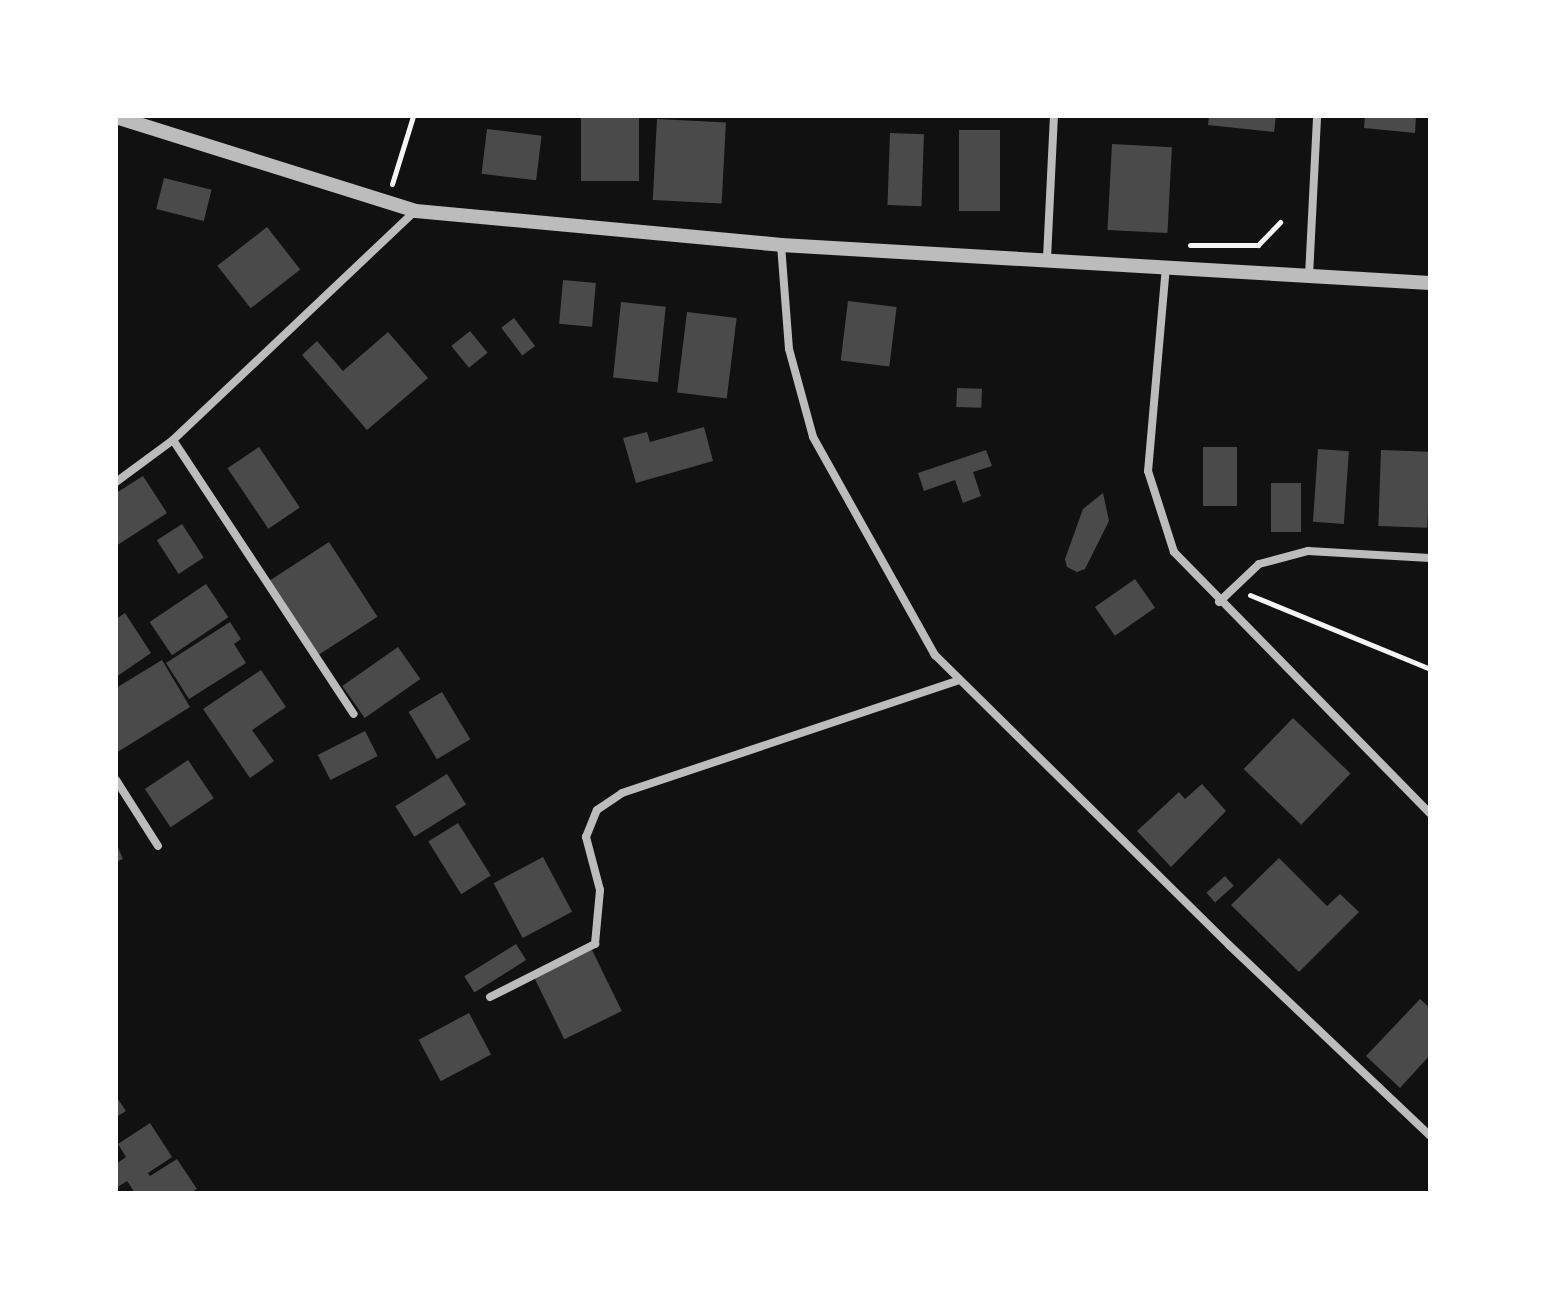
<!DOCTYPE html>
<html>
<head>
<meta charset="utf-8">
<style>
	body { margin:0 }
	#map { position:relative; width:1546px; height:1309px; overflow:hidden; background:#111; font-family:"DejaVu Sans",sans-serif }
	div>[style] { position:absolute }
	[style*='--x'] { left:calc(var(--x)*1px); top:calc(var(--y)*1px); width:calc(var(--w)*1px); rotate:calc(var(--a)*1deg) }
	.building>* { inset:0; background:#4a4a4a; transform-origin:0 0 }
	.path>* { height:5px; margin:-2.5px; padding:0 2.5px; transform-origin:2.5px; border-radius:2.5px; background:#f5f5f5 }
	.minor>* { height:8px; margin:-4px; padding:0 4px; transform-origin:4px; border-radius:4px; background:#bcbcbc }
	.tertiary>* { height:14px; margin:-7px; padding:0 7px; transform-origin:7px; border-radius:7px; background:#bcbcbc }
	span { translate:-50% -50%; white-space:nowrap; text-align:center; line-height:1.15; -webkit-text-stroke:7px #fff; paint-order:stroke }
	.frame { position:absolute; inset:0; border:118px solid #fff; pointer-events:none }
</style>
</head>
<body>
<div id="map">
	<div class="building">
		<i style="left:581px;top:116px;width:58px;height:65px"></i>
		<i style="clip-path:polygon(1209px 116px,1276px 116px,1274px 132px,1208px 125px)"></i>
		<i style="clip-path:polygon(1365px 116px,1416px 116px,1415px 133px,1364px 128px)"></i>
		<i style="left:657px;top:119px;width:69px;height:81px;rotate:3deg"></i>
		<i style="left:487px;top:129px;width:55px;height:45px;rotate:7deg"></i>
		<i style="left:1000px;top:130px;width:81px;height:41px;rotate:90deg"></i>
		<i style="left:890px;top:133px;width:34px;height:72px;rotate:2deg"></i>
		<i style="left:1112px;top:144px;width:60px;height:86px;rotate:3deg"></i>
		<i style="left:164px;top:178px;width:49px;height:32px;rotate:14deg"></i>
		<i style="left:267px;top:227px;width:54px;height:63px;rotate:52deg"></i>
		<i style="left:563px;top:280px;width:33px;height:44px;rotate:5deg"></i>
		<i style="left:848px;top:301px;width:49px;height:60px;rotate:7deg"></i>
		<i style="left:621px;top:302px;width:45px;height:76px;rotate:6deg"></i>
		<i style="left:687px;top:312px;width:50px;height:81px;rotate:7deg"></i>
		<i style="left:514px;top:318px;width:35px;height:16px;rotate:53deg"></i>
		<i style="left:470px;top:331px;width:28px;height:24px;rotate:51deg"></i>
		<i style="clip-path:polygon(388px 332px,428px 378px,367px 430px,302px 355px,317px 341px,343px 371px)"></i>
		<i style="left:957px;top:388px;width:25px;height:19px;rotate:2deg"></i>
		<i style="clip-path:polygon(704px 427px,713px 461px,636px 483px,623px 438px,647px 432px,650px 442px)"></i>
		<i style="left:259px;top:447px;width:73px;height:38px;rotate:56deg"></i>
		<i style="left:1203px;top:447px;width:34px;height:59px"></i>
		<i style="left:1318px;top:449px;width:31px;height:73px;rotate:4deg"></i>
		<i style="clip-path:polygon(986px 450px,992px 466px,973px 472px,981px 496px,963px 503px,955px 480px,924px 491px,918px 473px)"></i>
		<i style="left:1381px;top:450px;width:49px;height:76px;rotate:2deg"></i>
		<i style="clip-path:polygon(143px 476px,167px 513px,116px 546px,116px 493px)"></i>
		<i style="left:1271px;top:483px;width:30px;height:49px"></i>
		<i style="clip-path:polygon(1103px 493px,1109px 521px,1085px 569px,1077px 572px,1067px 567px,1065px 559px,1083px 509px)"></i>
		<i style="left:182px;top:524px;width:40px;height:30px;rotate:57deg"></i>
		<i style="left:329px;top:542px;width:89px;height:72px;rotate:57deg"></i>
		<i style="left:1135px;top:579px;width:35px;height:49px;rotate:55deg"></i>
		<i style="left:206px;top:584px;width:40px;height:68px;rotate:56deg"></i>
		<i style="clip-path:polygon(125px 613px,151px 653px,116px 677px,116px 619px)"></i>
		<i style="clip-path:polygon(230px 622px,241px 639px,234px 644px,246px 663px,189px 699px,166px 663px)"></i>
		<i style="left:398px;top:647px;width:39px;height:68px;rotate:55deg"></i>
		<i style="clip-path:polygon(162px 660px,190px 707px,116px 753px,116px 688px)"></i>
		<i style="clip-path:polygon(261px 670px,286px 707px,252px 730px,274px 761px,250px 778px,203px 709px)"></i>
		<i style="left:442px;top:692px;width:55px;height:39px;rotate:59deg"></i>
		<i style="left:1293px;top:718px;width:80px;height:71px;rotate:44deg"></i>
		<i style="left:365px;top:731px;width:28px;height:53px;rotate:63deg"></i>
		<i style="left:188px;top:760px;width:46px;height:52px;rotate:56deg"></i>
		<i style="left:447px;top:774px;width:36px;height:61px;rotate:58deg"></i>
		<i style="clip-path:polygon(1202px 784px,1226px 811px,1171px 867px,1137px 831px,1179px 792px,1185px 799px)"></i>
		<i style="left:458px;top:823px;width:62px;height:35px;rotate:58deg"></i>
		<i style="clip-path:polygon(116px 843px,123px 859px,116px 862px)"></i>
		<i style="left:543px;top:857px;width:62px;height:56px;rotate:62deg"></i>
		<i style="clip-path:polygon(1279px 858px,1327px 906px,1340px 894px,1359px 912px,1299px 972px,1231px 905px)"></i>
		<i style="left:1225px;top:876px;width:13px;height:25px;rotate:48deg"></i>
		<i style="left:516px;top:944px;width:19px;height:61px;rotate:58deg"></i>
		<i style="left:592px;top:950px;width:68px;height:64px;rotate:64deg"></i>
		<i style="clip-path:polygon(1420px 999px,1430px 1008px,1430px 1055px,1400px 1088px,1366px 1056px)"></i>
		<i style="left:469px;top:1013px;width:47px;height:57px;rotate:62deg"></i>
		<i style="clip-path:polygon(116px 1096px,126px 1111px,116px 1117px)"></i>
		<i style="clip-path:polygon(150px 1123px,172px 1157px,148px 1173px,150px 1176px,177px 1159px,197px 1189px,190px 1193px,135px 1193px,127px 1181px,116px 1188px,116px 1164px,126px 1157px,118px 1144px)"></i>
	</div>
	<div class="path">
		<i style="--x:392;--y:184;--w:71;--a:-72.8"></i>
		<i style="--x:1190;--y:245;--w:68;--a:0"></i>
		<i style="--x:1258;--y:245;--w:32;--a:-46"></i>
		<i style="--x:1250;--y:595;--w:195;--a:22.3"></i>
	</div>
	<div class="minor">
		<i style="--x:781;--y:245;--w:104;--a:85.6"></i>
		<i style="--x:789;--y:349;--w:91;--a:74.7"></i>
		<i style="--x:813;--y:437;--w:250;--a:60.8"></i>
		<i style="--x:935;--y:655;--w:413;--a:44.6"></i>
		<i style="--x:1229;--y:945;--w:277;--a:43.5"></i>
		<i style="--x:1047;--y:258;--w:142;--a:-87.2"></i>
		<i style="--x:1166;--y:266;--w:206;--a:95"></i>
		<i style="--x:1148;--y:471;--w:85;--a:72.2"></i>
		<i style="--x:1174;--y:552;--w:366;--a:45.6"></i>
		<i style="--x:1309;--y:276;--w:160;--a:-87.1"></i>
		<i style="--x:173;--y:440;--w:328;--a:56.6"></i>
		<i style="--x:116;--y:482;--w:71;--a:-36.4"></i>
		<i style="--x:173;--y:440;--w:333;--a:-43.4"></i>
		<i style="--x:1219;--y:602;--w:55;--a:-43.5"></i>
		<i style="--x:1259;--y:564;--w:51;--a:-14.9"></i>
		<i style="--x:1308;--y:551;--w:122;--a:3.3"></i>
		<i style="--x:116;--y:780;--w:78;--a:57.5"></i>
		<i style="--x:490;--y:997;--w:118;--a:-26.8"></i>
		<i style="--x:595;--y:944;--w:54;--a:-84.7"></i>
		<i style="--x:600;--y:890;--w:55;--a:-104.8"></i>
		<i style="--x:586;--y:837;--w:29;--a:-68"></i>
		<i style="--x:597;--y:810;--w:30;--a:-34"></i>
		<i style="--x:622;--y:793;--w:356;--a:-18.5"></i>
	</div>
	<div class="tertiary">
		<i style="--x:116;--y:117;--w:314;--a:17.4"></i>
		<i style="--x:416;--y:211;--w:367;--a:5.3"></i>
		<i style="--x:781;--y:245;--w:650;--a:3.35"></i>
	</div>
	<div class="frame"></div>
</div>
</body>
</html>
